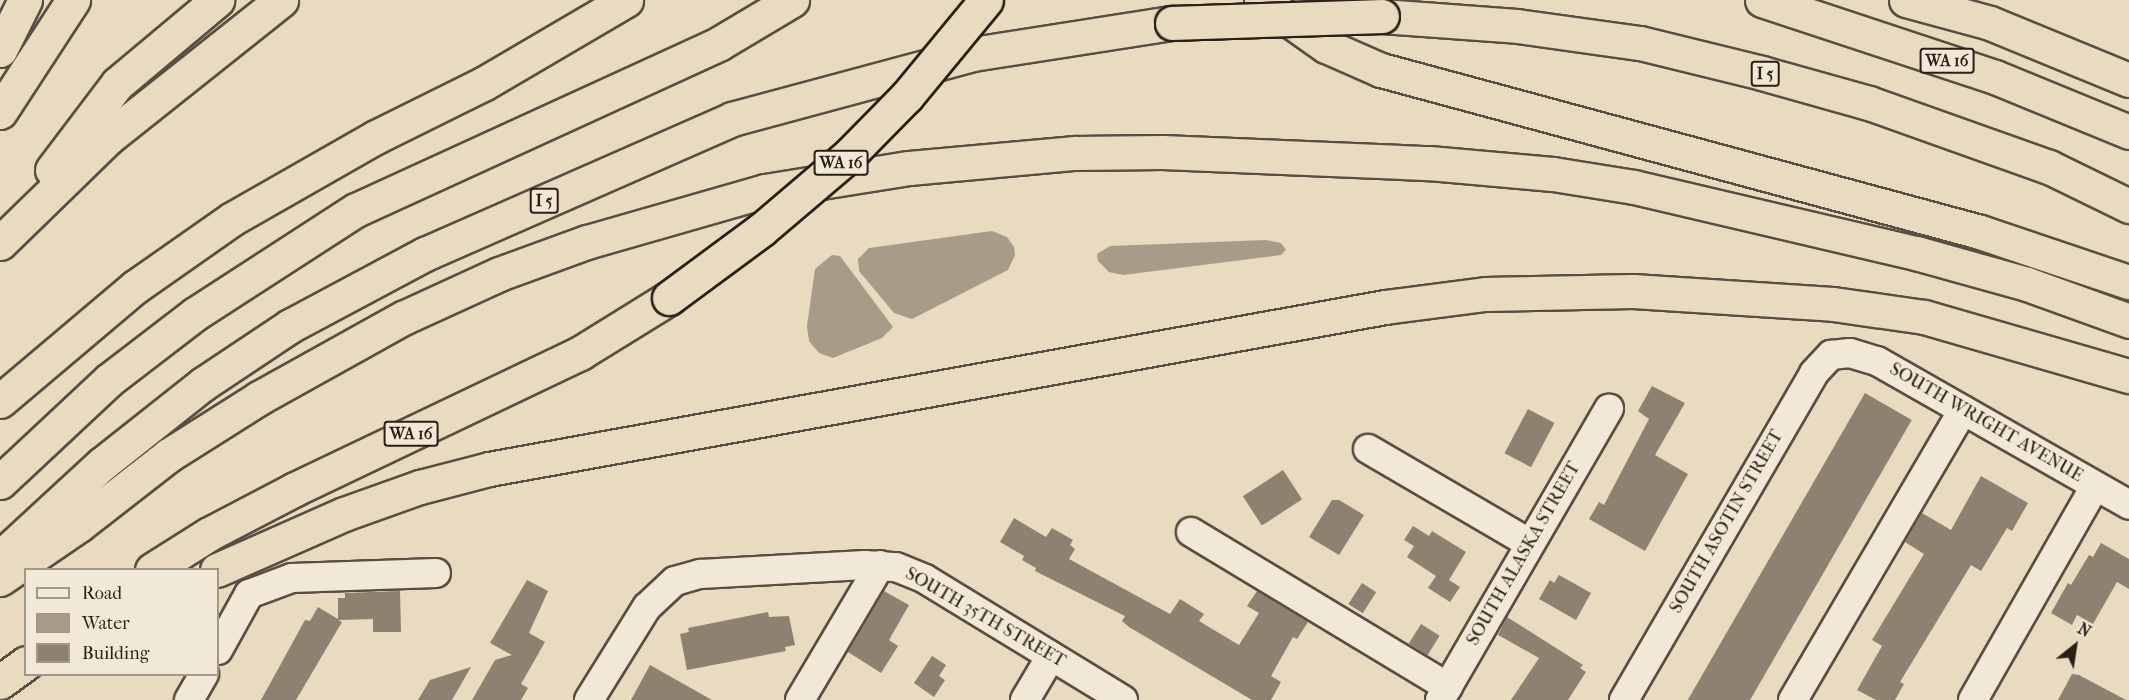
<!DOCTYPE html>
<html>
<head>
<meta charset="utf-8">
<style>
	body { margin:0 }
	#map { position:relative; width:2129px; height:700px; overflow:hidden; background:#e9dbc0; font-family:"IM FELL French Canon",serif }
	div>[style] { position:absolute }
	[style*='--x'] { left:calc(var(--x)*1px); top:calc(var(--y)*1px); width:calc(var(--w)*1px); rotate:calc(var(--a)*1deg) }
	.water>* { inset:0; background:#a89b87 }
	.building>* { inset:0; background:#8e816f; transform-origin:0 0 }
	.roads { filter:drop-shadow(2px 0 #5a4e42) drop-shadow(-2px 0 #5a4e42) drop-shadow(0 2px #5a4e42) drop-shadow(0 -2px #5a4e42) }
	.minor>* { height:28px; margin:-14px; padding:0 14px; transform-origin:14px; border-radius:14px; background:#f1e8d6 }
	.highway>* { height:33px; margin:-16.5px; padding:0 16.5px; transform-origin:16.5px; border-radius:16.5px; background:#e9dbc0 }
	.bridges { filter:drop-shadow(2px 0 #2b1f18) drop-shadow(-2px 0 #2b1f18) drop-shadow(0 2px #2b1f18) drop-shadow(0 -2px #2b1f18) }
	.highway-bridge>* { height:33px; margin:-16.5px; padding:0 16.5px; transform-origin:16.5px; border-radius:16.5px; background:#e9dbc0 }
	span { translate:-50% -50%; white-space:nowrap; text-align:center; line-height:1.15; -webkit-text-stroke:5px #f1e8d6; paint-order:stroke }
	.shield-label span { padding:2px 4px; background:#f1e8d6; border:2px solid; border-radius:4px; -webkit-text-stroke-width:0 }
	.shield-label { font-size:16px; color:#2b1f18; font-weight:700 }
	.street-label { font-size:18px; color:#2b1f18 }
	.legend { position:absolute; left:24px; top:568px; width:195px; height:108px; box-sizing:border-box; background:#f1e8d6; border:2px solid #a2988a; margin:0; padding:8px 10px; list-style:none; font-size:18px; color:#2b1f18 }
	.legend li { display:flex; align-items:center; gap:12px; height:30px }
	.legend b { width:30px; border:2px solid #a2988a }
	.north { position:absolute; left:2045px; top:616px; width:60px; height:60px; -webkit-text-stroke:4px #f1e8d6; paint-order:stroke; rotate:30deg; font-size:16px; font-weight:700; line-height:24px; text-align:center; color:#2b1f18 }
	.north::after { content:''; display:block; margin:auto; width:21px; height:27px; background:#2b1f18; clip-path:polygon(50% 0,100% 100%,50% 72%,0 100%) }
</style>
</head>
<body>
<div id="map">
	<div class="water">
		<i style="clip-path:polygon(992px 231px,1007px 237px,1014px 247px,1015px 255px,1008px 270px,912px 319px,894px 313px,859px 271px,858px 259px,869px 248px)"></i>
		<i style="clip-path:polygon(1266px 240px,1281px 243px,1286px 250px,1281px 255px,1123px 275px,1109px 272px,1098px 261px,1097px 254px,1110px 246px)"></i>
		<i style="clip-path:polygon(832px 255px,840px 256px,893px 327px,882px 338px,833px 358px,819px 353px,809px 341px,807px 326px,815px 269px)"></i>
	</div>
	<div class="building">
		<i style="clip-path:polygon(1652px 386px,1685px 403px,1655px 455px,1688px 474px,1645px 551px,1589px 519px,1599px 502px,1604px 505px,1649px 419px,1638px 411px)"></i>
		<i style="left:1865px;top:393px;width:54px;height:354px;rotate:30deg"></i>
		<i style="left:1528px;top:409px;width:30px;height:50px;rotate:28deg"></i>
		<i style="left:1283px;top:470px;width:35px;height:48px;rotate:57deg"></i>
		<i style="clip-path:polygon(1981px 476px,2028px 503px,2012px 531px,2007px 528px,1981px 571px,1971px 565px,1900px 682px,1904px 684px,1895px 700px,1876px 700px,1857px 690px,1882px 646px,1872px 640px,1924px 554px,1905px 542px,1922px 513px,1951px 530px)"></i>
		<i style="clip-path:polygon(1332px 500px,1339px 500px,1364px 515px,1339px 555px,1309px 537px)"></i>
		<i style="clip-path:polygon(1014px 518px,1046px 537px,1052px 528px,1073px 540px,1070px 545px,1075px 549px,1069px 559px,1170px 614px,1180px 599px,1204px 614px,1199px 621px,1239px 645px,1259px 613px,1247px 606px,1257px 591px,1308px 622px,1297px 639px,1293px 637px,1271px 676px,1281px 682px,1271px 700px,1252px 700px,1129px 627px,1122px 621px,1125px 616px,1035px 571px,1036px 568px,1022px 560px,1024px 556px,1000px 542px)"></i>
		<i style="clip-path:polygon(1413px 526px,1429px 536px,1432px 531px,1466px 552px,1449px 580px,1460px 587px,1450px 602px,1428px 588px,1436px 576px,1407px 557px,1414px 546px,1404px 540px)"></i>
		<i style="clip-path:polygon(2101px 543px,2129px 559px,2129px 589px,2117px 582px,2093px 624px,2077px 615px,2072px 625px,2051px 613px,2068px 583px,2071px 585px,2089px 555px,2093px 557px)"></i>
		<i style="clip-path:polygon(1559px 575px,1591px 593px,1576px 620px,1539px 599px,1550px 580px,1554px 583px)"></i>
		<i style="clip-path:polygon(527px 580px,548px 591px,529px 633px,545px 642px,521px 684px,528px 688px,521px 700px,472px 700px,495px 660px,512px 655px,490px 643px)"></i>
		<i style="left:1362px;top:583px;width:17px;height:25px;rotate:33deg"></i>
		<i style="clip-path:polygon(400px 591px,401px 632px,373px 632px,373px 619px,338px 620px,342px 622px,296px 700px,261px 700px,305px 620px,310px 621px,318px 607px,338px 619px,338px 598px,345px 598px,345px 593px)"></i>
		<i style="clip-path:polygon(884px 591px,909px 605px,889px 640px,898px 646px,881px 673px,848px 652px)"></i>
		<i style="clip-path:polygon(768px 612px,769px 617px,789px 616px,795px 645px,785px 647px,786px 651px,687px 670px,680px 634px,689px 632px,688px 628px)"></i>
		<i style="clip-path:polygon(1507px 617px,1583px 665px,1580px 668px,1586px 672px,1568px 700px,1511px 700px,1539px 658px,1498px 635px)"></i>
		<i style="left:1421px;top:624px;width:22px;height:23px;rotate:32deg"></i>
		<i style="clip-path:polygon(932px 656px,946px 665px,939px 676px,945px 680px,934px 697px,914px 683px)"></i>
		<i style="clip-path:polygon(650px 665px,712px 700px,631px 700px)"></i>
		<i style="clip-path:polygon(471px 667px,452px 700px,418px 700px,430px 680px)"></i>
		<i style="clip-path:polygon(2072px 674px,2079px 675px,2126px 700px,2058px 700px)"></i>
	</div>
	<div class="roads">
		<div class="minor">
			<i style="--x:1368;--y:449;--w:186;--a:30.3"></i>
			<i style="--x:1191;--y:532;--w:300;--a:31.1"></i>
			<i style="--x:218;--y:650;--w:64;--a:-61"></i>
			<i style="--x:249;--y:594;--w:46;--a:-20.4"></i>
			<i style="--x:292;--y:578;--w:144;--a:-2"></i>
			<i style="--x:189;--y:700;--w:30;--a:-60"></i>
			<i style="--x:589;--y:700;--w:110;--a:-58.1"></i>
			<i style="--x:647;--y:607;--w:38;--a:-43"></i>
			<i style="--x:675;--y:581;--w:26;--a:-16"></i>
			<i style="--x:700;--y:574;--w:165;--a:-3.1"></i>
			<i style="--x:865;--y:565;--w:31;--a:4"></i>
			<i style="--x:896;--y:567;--w:31;--a:22"></i>
			<i style="--x:925;--y:579;--w:232;--a:31.4"></i>
			<i style="--x:800;--y:700;--w:157;--a:-59.3"></i>
			<i style="--x:1025;--y:700;--w:51;--a:-59.4"></i>
			<i style="--x:1440;--y:700;--w:337;--a:-59.9"></i>
			<i style="--x:1624;--y:700;--w:378;--a:-59.8"></i>
			<i style="--x:1814;--y:373;--w:25;--a:-47"></i>
			<i style="--x:1831;--y:355;--w:19;--a:-6"></i>
			<i style="--x:1850;--y:353;--w:28;--a:17"></i>
			<i style="--x:1877;--y:361;--w:290;--a:29.7"></i>
			<i style="--x:1793;--y:700;--w:336;--a:-59.6"></i>
			<i style="--x:1973;--y:700;--w:246;--a:-60.3"></i>
		</div>
		<div class="highway">
			<i style="--x:1261;--y:0;--w:80;--a:35.3"></i>
			<i style="--x:1326;--y:46;--w:60;--a:23.6"></i>
			<i style="--x:1381;--y:70;--w:621;--a:15.13"></i>
			<i style="--x:1980;--y:232;--w:157;--a:18.6"></i>
			<i style="--x:1762;--y:0;--w:245;--a:18.3"></i>
			<i style="--x:1995;--y:77;--w:145;--a:22.3"></i>
			<i style="--x:1906;--y:0;--w:87;--a:15.3"></i>
			<i style="--x:1990;--y:23;--w:150;--a:22.3"></i>
			<i style="--x:1382;--y:16;--w:135;--a:4.2"></i>
			<i style="--x:1517;--y:26;--w:124;--a:7.9"></i>
			<i style="--x:1640;--y:43;--w:126;--a:13.8"></i>
			<i style="--x:1762;--y:73;--w:111;--a:15.7"></i>
			<i style="--x:1869;--y:103;--w:191;--a:19.6"></i>
			<i style="--x:2049;--y:167;--w:89;--a:26"></i>
			<i style="--x:0;--y:50;--w:56;--a:-63.4"></i>
			<i style="--x:0;--y:112;--w:134;--a:-56.9"></i>
			<i style="--x:52;--y:170;--w:108;--a:-52.9"></i>
			<i style="--x:117;--y:84;--w:131;--a:-40"></i>
			<i style="--x:0;--y:243;--w:152;--a:-44.2"></i>
			<i style="--x:109;--y:137;--w:220;--a:-38.5"></i>
			<i style="--x:0;--y:401;--w:177;--a:-40.2"></i>
			<i style="--x:135;--y:287;--w:118;--a:-35"></i>
			<i style="--x:232;--y:219;--w:166;--a:-29.7"></i>
			<i style="--x:376;--y:137;--w:119;--a:-26.4"></i>
			<i style="--x:483;--y:84;--w:166;--a:-30.4"></i>
			<i style="--x:0;--y:482;--w:149;--a:-43.1"></i>
			<i style="--x:109;--y:380;--w:108;--a:-37.5"></i>
			<i style="--x:195;--y:314;--w:192;--a:-32.9"></i>
			<i style="--x:356;--y:210;--w:400;--a:-24.6"></i>
			<i style="--x:720;--y:43;--w:84;--a:-30.8"></i>
			<i style="--x:0;--y:558;--w:139;--a:-42.7"></i>
			<i style="--x:102;--y:464;--w:129;--a:-38.4"></i>
			<i style="--x:203;--y:384;--w:105;--a:-33.7"></i>
			<i style="--x:290;--y:326;--w:153;--a:-28.1"></i>
			<i style="--x:425;--y:254;--w:335;--a:-23.7"></i>
			<i style="--x:732;--y:119;--w:250;--a:-15.1"></i>
			<i style="--x:973;--y:54;--w:201;--a:-8.9"></i>
			<i style="--x:152;--y:570;--w:67;--a:-32.3"></i>
			<i style="--x:209;--y:534;--w:97;--a:-27.6"></i>
			<i style="--x:295;--y:489;--w:316;--a:-25.5"></i>
			<i style="--x:580;--y:353;--w:105;--a:-31.7"></i>
			<i style="--x:217;--y:570;--w:139;--a:-23.8"></i>
			<i style="--x:344;--y:514;--w:81;--a:-19.6"></i>
			<i style="--x:420;--y:487;--w:71;--a:-14.6"></i>
			<i style="--x:489;--y:469;--w:911;--a:-10.25"></i>
			<i style="--x:1385;--y:307;--w:101;--a:-7.4"></i>
			<i style="--x:1485;--y:294;--w:148;--a:-1.2"></i>
			<i style="--x:1633;--y:291;--w:200;--a:3.7"></i>
			<i style="--x:1833;--y:304;--w:92;--a:8.1"></i>
			<i style="--x:1924;--y:317;--w:213;--a:16.1"></i>
			<i style="--x:0;--y:579;--w:96;--a:-34.4"></i>
			<i style="--x:79;--y:525;--w:114;--a:-37.9"></i>
			<i style="--x:169;--y:455;--w:107;--a:-32.3"></i>
			<i style="--x:259;--y:398;--w:165;--a:-29.1"></i>
			<i style="--x:403;--y:318;--w:106;--a:-24.6"></i>
			<i style="--x:499;--y:274;--w:94;--a:-20"></i>
			<i style="--x:587;--y:242;--w:185;--a:-16"></i>
			<i style="--x:765;--y:191;--w:146;--a:-9.1"></i>
			<i style="--x:909;--y:168;--w:167;--a:-5.2"></i>
			<i style="--x:1075;--y:153;--w:87;--a:-0.7"></i>
			<i style="--x:1162;--y:152;--w:267;--a:2.4"></i>
			<i style="--x:1429;--y:163;--w:124;--a:5.1"></i>
			<i style="--x:1553;--y:174;--w:82;--a:9.1"></i>
			<i style="--x:1634;--y:187;--w:290;--a:13.2"></i>
			<i style="--x:1916;--y:253;--w:115;--a:15.6"></i>
			<i style="--x:2027;--y:284;--w:109;--a:19.9"></i>
			<i style="--x:0;--y:682;--w:32;--a:-36"></i>
		</div>
	</div>
	<div class="bridges">
		<div class="highway-bridge">
			<i style="--x:1172;--y:23;--w:210;--a:-1.9"></i>
			<i style="--x:669;--y:298;--w:114;--a:-36.5"></i>
			<i style="--x:761;--y:230;--w:116;--a:-40.4"></i>
			<i style="--x:849;--y:155;--w:83;--a:-45.5"></i>
			<i style="--x:907;--y:96;--w:124;--a:-50.5"></i>
		</div>
	</div>
	<div class="shield-label">
		<span style="left:1947px;top:61px">WA 16</span>
		<span style="left:1765px;top:74px">I 5</span>
		<span style="left:841px;top:163px">WA 16</span>
		<span style="left:544px;top:201px">I 5</span>
		<span style="left:411px;top:434px">WA 16</span>
	</div>
	<div class="street-label">
		<span style="left:1986px;top:423px;rotate:30deg">SOUTH WRIGHT AVENUE</span>
		<span style="left:1727px;top:522px;rotate:-60deg">SOUTH ASOTIN STREET</span>
		<span style="left:1524px;top:554px;rotate:-60deg">SOUTH ALASKA STREET</span>
		<span style="left:985px;top:618px;rotate:30deg">SOUTH 35TH STREET</span>
	</div>
	<ul class="legend">
	<li><b style="height:8px;background:#f1e8d6"></b>Road</li>
	<li><b style="height:16px;background:#a89b87"></b>Water</li>
	<li><b style="height:16px;background:#8e816f"></b>Building</li>
	</ul>
	<div class="north">N</div>
</div>
</body>
</html>
